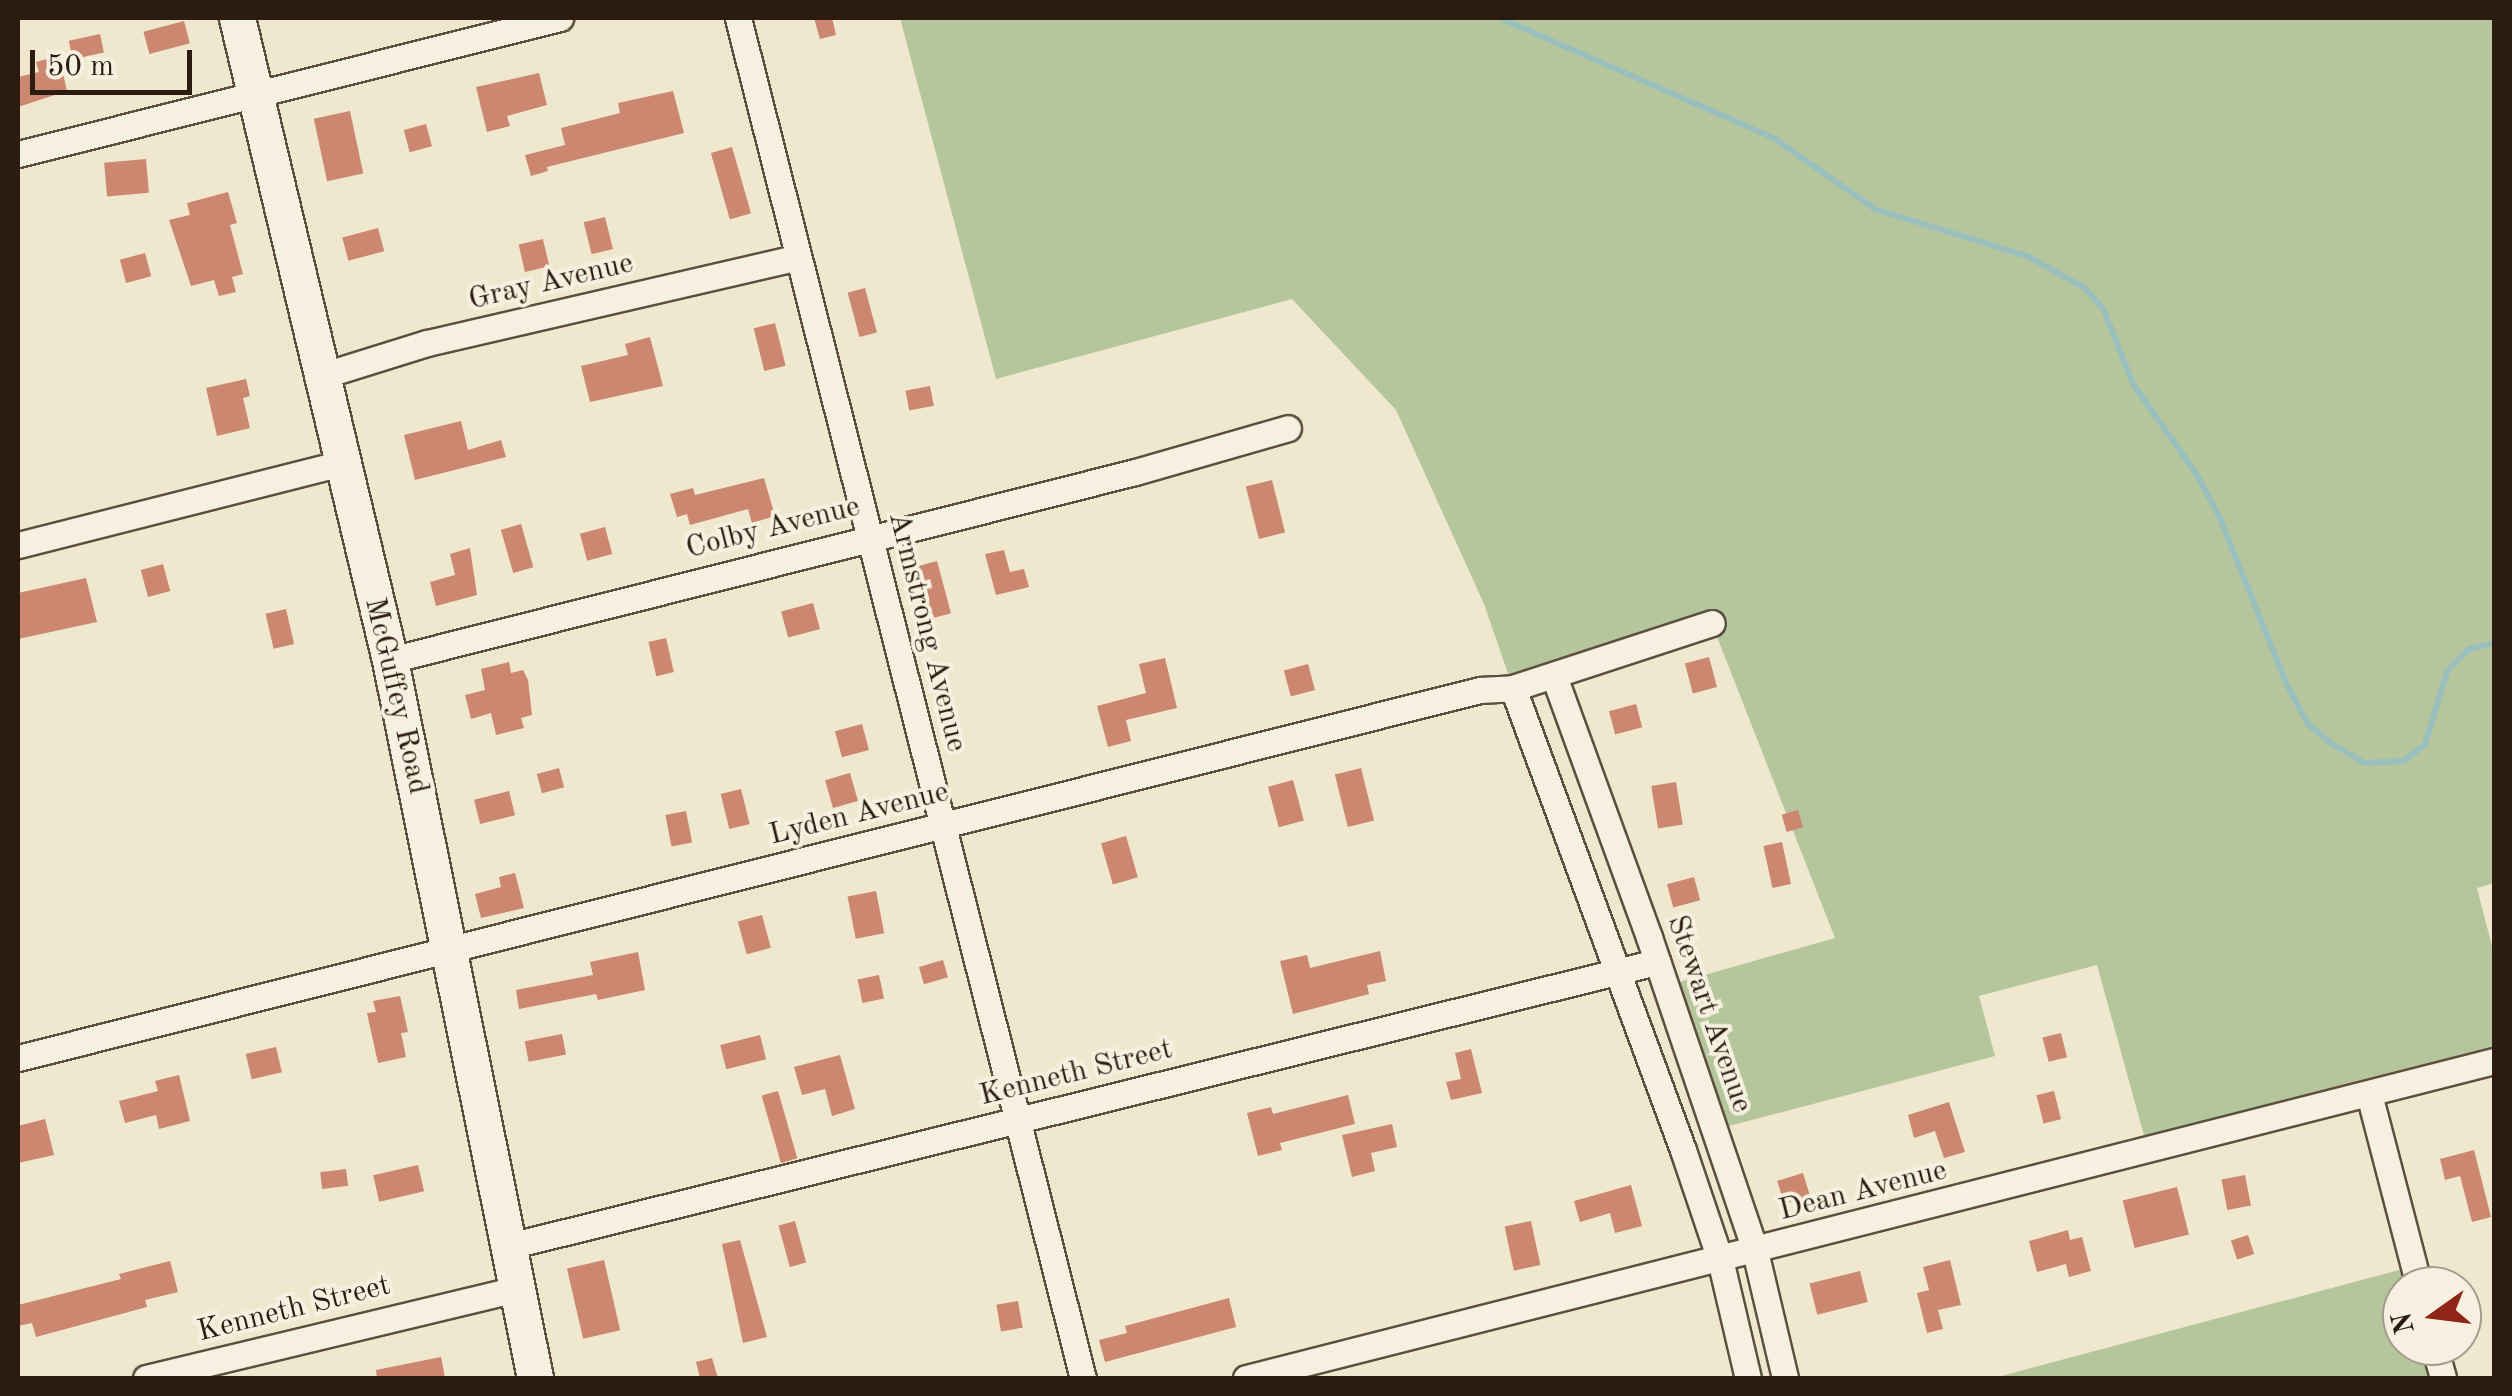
<!DOCTYPE html>
<html>
<head>
<meta charset="utf-8">
<style>
	body { margin:0 }
	#map { position:relative; width:2512px; height:1396px; overflow:hidden; background:#efe8ce; font-family:"Old Standard TT",serif }
	div>[style] { position:absolute }
	[style*='--x'] { left:calc(var(--x)*1px); top:calc(var(--y)*1px); width:calc(var(--w)*1px); rotate:calc(var(--a)*1deg) }
	.green>* { inset:0; background:#b5c69c }
	.stream>* { height:6px; margin:-3px; padding:0 3px; transform-origin:3px; border-radius:3px; background:#9abfbd }
	.building>* { inset:0; background:#cb8770; transform-origin:0 0 }
	.roads { filter:drop-shadow(2px 0 #5d4f3f) drop-shadow(-2px 0 #5d4f3f) drop-shadow(0 2px #5d4f3f) drop-shadow(0 -2px #5d4f3f) }
	.street>* { height:25px; margin:-12.5px; padding:0 12.5px; transform-origin:12.5px; border-radius:12.5px; background:#f5f0df }
	.secondary>* { height:35px; margin:-17.5px; padding:0 17.5px; transform-origin:17.5px; border-radius:17.5px; background:#f5f0df }
	span { translate:-50% -50%; white-space:nowrap; text-align:center; line-height:1.15; -webkit-text-stroke:8px #f5f0df; paint-order:stroke }
	.street-label { font-size:30px; color:#2c1c0f }
	.frame { position:absolute; inset:0; border:20px solid #2c1c0f; pointer-events:none }
	.north { position:absolute; left:2382px; top:1266px; width:100px; height:100px; box-sizing:border-box; background:#f5f0df; border:2px solid #a59b8c; border-radius:50%; rotate:256deg; font-size:28px; font-weight:700; line-height:40px; text-align:center; color:#2c1c0f }
	.north::after { content:''; display:block; margin:auto; width:35px; height:45px; background:#8f2418; clip-path:polygon(50% 0,100% 100%,50% 72%,0 100%) }
	.scale { position:absolute; left:30px; top:50px; width:162px; height:45px; box-sizing:border-box; border:5px solid #2c1c0f; border-top:0; padding-left:12px; font-size:30px; line-height:35px; white-space:nowrap; color:#2c1c0f; -webkit-text-stroke:8px #f5f0df; paint-order:stroke }
</style>
</head>
<body>
<div id="map">
	<div class="green">
		<i style="clip-path:polygon(900px 18px,2494px 18px,2494px 883px,2477px 888px,2494px 954px,2494px 1061px,2148px 1150px,2097px 965px,1979px 996px,1995px 1056px,1714px 1130px,1666px 986px,1835px 938px,1712px 624px,1513px 688px,1484px 604px,1396px 410px,1292px 299px,996px 379px)"></i>
		<i style="clip-path:polygon(2414px 1266px,2419px 1286px,2402px 1286px,2402px 1346px,2434px 1346px,2443px 1378px,1994px 1378px)"></i>
	</div>
	<div class="stream">
		<i style="--x:1500;--y:18;--w:300;--a:23.7"></i>
		<i style="--x:1775;--y:139;--w:122;--a:35"></i>
		<i style="--x:1875;--y:209;--w:159;--a:17.2"></i>
		<i style="--x:2027;--y:256;--w:66;--a:28.9"></i>
		<i style="--x:2085;--y:288;--w:29;--a:49"></i>
		<i style="--x:2104;--y:310;--w:79;--a:68.6"></i>
		<i style="--x:2133;--y:384;--w:111;--a:54.9"></i>
		<i style="--x:2197;--y:475;--w:47;--a:61.8"></i>
		<i style="--x:2219;--y:516;--w:182;--a:68.1"></i>
		<i style="--x:2287;--y:685;--w:44;--a:61.7"></i>
		<i style="--x:2308;--y:724;--w:31;--a:40"></i>
		<i style="--x:2332;--y:744;--w:38;--a:30"></i>
		<i style="--x:2365;--y:763;--w:38;--a:-3"></i>
		<i style="--x:2403;--y:761;--w:27;--a:-36"></i>
		<i style="--x:2425;--y:745;--w:77;--a:-73.4"></i>
		<i style="--x:2447;--y:671;--w:31;--a:-45"></i>
		<i style="--x:2469;--y:649;--w:26;--a:-13"></i>
	</div>
	<div class="building">
		<i style="clip-path:polygon(814px 18px,832px 18px,836px 35px,820px 39px)"></i>
		<i style="left:184px;top:21px;width:23px;height:42px;rotate:75deg"></i>
		<i style="left:100px;top:34px;width:19px;height:32px;rotate:78deg"></i>
		<i style="clip-path:polygon(59px 56px,67px 91px,18px 107px,18px 77px,39px 72px,36px 62px)"></i>
		<i style="clip-path:polygon(539px 73px,547px 105px,507px 116px,510px 126px,487px 132px,476px 87px)"></i>
		<i style="clip-path:polygon(673px 91px,684px 133px,547px 167px,548px 171px,531px 176px,525px 155px,565px 145px,561px 128px,620px 113px,618px 103px)"></i>
		<i style="left:350px;top:111px;width:64px;height:37px;rotate:78deg"></i>
		<i style="left:426px;top:124px;width:23px;height:23px;rotate:75deg"></i>
		<i style="left:732px;top:147px;width:69px;height:22px;rotate:74deg"></i>
		<i style="left:146px;top:159px;width:34px;height:42px;rotate:85deg"></i>
		<i style="clip-path:polygon(228px 192px,237px 223px,230px 225px,243px 274px,232px 277px,236px 292px,219px 296px,214px 280px,191px 286px,169px 220px,190px 215px,187px 203px)"></i>
		<i style="left:605px;top:217px;width:33px;height:22px;rotate:76deg"></i>
		<i style="left:378px;top:228px;width:24px;height:37px;rotate:75deg"></i>
		<i style="left:543px;top:239px;width:28px;height:25px;rotate:77deg"></i>
		<i style="left:145px;top:253px;width:24px;height:26px;rotate:75deg"></i>
		<i style="left:865px;top:288px;width:46px;height:18px;rotate:75deg"></i>
		<i style="left:775px;top:323px;width:44px;height:22px;rotate:76deg"></i>
		<i style="clip-path:polygon(650px 337px,663px 386px,590px 402px,581px 366px,628px 355px,625px 344px)"></i>
		<i style="clip-path:polygon(246px 379px,250px 396px,243px 398px,250px 428px,217px 436px,206px 388px)"></i>
		<i style="left:930px;top:386px;width:20px;height:25px;rotate:79deg"></i>
		<i style="clip-path:polygon(461px 421px,468px 450px,501px 440px,506px 457px,415px 480px,404px 435px)"></i>
		<i style="clip-path:polygon(764px 478px,775px 516px,752px 523px,748px 509px,690px 525px,687px 514px,677px 517px,670px 494px,693px 488px,695px 495px)"></i>
		<i style="left:1272px;top:480px;width:54px;height:27px;rotate:76deg"></i>
		<i style="left:521px;top:524px;width:45px;height:21px;rotate:74deg"></i>
		<i style="left:605px;top:527px;width:28px;height:26px;rotate:75deg"></i>
		<i style="clip-path:polygon(470px 548px,477px 595px,436px 606px,430px 582px,455px 575px,450px 554px)"></i>
		<i style="clip-path:polygon(1004px 550px,1010px 572px,1024px 569px,1029px 587px,996px 595px,985px 554px)"></i>
		<i style="left:937px;top:561px;width:54px;height:26px;rotate:75deg"></i>
		<i style="left:163px;top:564px;width:28px;height:23px;rotate:75deg"></i>
		<i style="clip-path:polygon(86px 578px,97px 622px,18px 639px,18px 593px)"></i>
		<i style="left:813px;top:603px;width:27px;height:33px;rotate:75deg"></i>
		<i style="left:286px;top:609px;width:36px;height:21px;rotate:77deg"></i>
		<i style="left:666px;top:638px;width:35px;height:18px;rotate:77deg"></i>
		<i style="left:1709px;top:657px;width:31px;height:25px;rotate:75deg"></i>
		<i style="clip-path:polygon(1165px 658px,1177px 708px,1126px 720px,1131px 741px,1108px 747px,1097px 706px,1146px 693px,1139px 664px)"></i>
		<i style="clip-path:polygon(509px 662px,511px 673px,523px 670px,528px 680px,532px 715px,521px 718px,524px 728px,496px 735px,491px 713px,471px 719px,465px 695px,485px 690px,481px 669px)"></i>
		<i style="left:1308px;top:664px;width:27px;height:25px;rotate:75deg"></i>
		<i style="left:1636px;top:704px;width:24px;height:28px;rotate:75deg"></i>
		<i style="left:862px;top:724px;width:27px;height:28px;rotate:75deg"></i>
		<i style="left:559px;top:768px;width:20px;height:23px;rotate:75deg"></i>
		<i style="left:1361px;top:768px;width:54px;height:27px;rotate:76deg"></i>
		<i style="left:850px;top:773px;width:29px;height:26px;rotate:74deg"></i>
		<i style="left:1293px;top:780px;width:42px;height:26px;rotate:75deg"></i>
		<i style="left:1676px;top:782px;width:43px;height:25px;rotate:81deg"></i>
		<i style="left:741px;top:789px;width:36px;height:21px;rotate:76deg"></i>
		<i style="left:509px;top:791px;width:25px;height:36px;rotate:76deg"></i>
		<i style="left:1798px;top:810px;width:18px;height:17px;rotate:74deg"></i>
		<i style="left:686px;top:811px;width:32px;height:21px;rotate:79deg"></i>
		<i style="left:1126px;top:836px;width:43px;height:26px;rotate:74deg"></i>
		<i style="left:1782px;top:842px;width:43px;height:19px;rotate:78deg"></i>
		<i style="clip-path:polygon(515px 873px,524px 908px,481px 918px,475px 894px,501px 887px,499px 877px)"></i>
		<i style="left:1694px;top:877px;width:24px;height:28px;rotate:75deg"></i>
		<i style="left:876px;top:891px;width:43px;height:29px;rotate:79deg"></i>
		<i style="left:762px;top:915px;width:34px;height:25px;rotate:75deg"></i>
		<i style="clip-path:polygon(1380px 951px,1386px 981px,1367px 985px,1369px 994px,1293px 1014px,1280px 961px,1307px 955px,1310px 968px)"></i>
		<i style="clip-path:polygon(638px 952px,645px 990px,598px 1000px,596px 994px,519px 1009px,516px 990px,593px 975px,590px 962px)"></i>
		<i style="left:943px;top:960px;width:18px;height:25px;rotate:74deg"></i>
		<i style="left:879px;top:975px;width:24px;height:22px;rotate:78deg"></i>
		<i style="clip-path:polygon(400px 996px,408px 1032px,401px 1033px,406px 1057px,378px 1063px,367px 1013px,376px 1012px,373px 1001px)"></i>
		<i style="left:2061px;top:1033px;width:25px;height:19px;rotate:76deg"></i>
		<i style="left:562px;top:1034px;width:21px;height:38px;rotate:79deg"></i>
		<i style="left:760px;top:1035px;width:25px;height:41px;rotate:76deg"></i>
		<i style="left:276px;top:1047px;width:26px;height:31px;rotate:77deg"></i>
		<i style="clip-path:polygon(1471px 1049px,1482px 1093px,1451px 1100px,1446px 1082px,1461px 1079px,1455px 1053px)"></i>
		<i style="clip-path:polygon(840px 1055px,855px 1109px,832px 1116px,825px 1089px,802px 1095px,794px 1067px)"></i>
		<i style="clip-path:polygon(179px 1075px,190px 1121px,159px 1129px,156px 1115px,125px 1123px,119px 1101px,158px 1091px,155px 1081px)"></i>
		<i style="left:778px;top:1091px;width:70px;height:17px;rotate:74deg"></i>
		<i style="left:2054px;top:1091px;width:29px;height:18px;rotate:76deg"></i>
		<i style="clip-path:polygon(1348px 1095px,1355px 1124px,1280px 1143px,1282px 1150px,1258px 1156px,1247px 1113px,1271px 1107px,1273px 1114px)"></i>
		<i style="clip-path:polygon(1949px 1102px,1965px 1152px,1944px 1158px,1935px 1131px,1914px 1138px,1908px 1115px)"></i>
		<i style="clip-path:polygon(45px 1119px,54px 1155px,18px 1163px,18px 1126px)"></i>
		<i style="clip-path:polygon(1392px 1124px,1397px 1147px,1371px 1153px,1375px 1171px,1352px 1177px,1342px 1135px)"></i>
		<i style="clip-path:polygon(2474px 1150px,2491px 1217px,2472px 1222px,2460px 1176px,2445px 1180px,2440px 1159px)"></i>
		<i style="left:418px;top:1165px;width:27px;height:46px;rotate:77deg"></i>
		<i style="left:346px;top:1169px;width:17px;height:26px;rotate:83deg"></i>
		<i style="left:1803px;top:1173px;width:24px;height:27px;rotate:73deg"></i>
		<i style="left:2245px;top:1175px;width:31px;height:24px;rotate:79deg"></i>
		<i style="clip-path:polygon(1631px 1185px,1642px 1226px,1615px 1233px,1610px 1213px,1580px 1222px,1574px 1201px)"></i>
		<i style="left:2177px;top:1187px;width:49px;height:56px;rotate:76deg"></i>
		<i style="left:795px;top:1221px;width:43px;height:17px;rotate:75deg"></i>
		<i style="left:1531px;top:1221px;width:45px;height:27px;rotate:78deg"></i>
		<i style="clip-path:polygon(2068px 1230px,2070px 1240px,2082px 1237px,2091px 1271px,2069px 1277px,2066px 1264px,2037px 1272px,2029px 1241px)"></i>
		<i style="left:2248px;top:1235px;width:20px;height:18px;rotate:72deg"></i>
		<i style="clip-path:polygon(740px 1240px,767px 1337px,743px 1343px,722px 1244px)"></i>
		<i style="left:604px;top:1260px;width:72px;height:38px;rotate:77deg"></i>
		<i style="clip-path:polygon(1950px 1260px,1961px 1305px,1938px 1310px,1943px 1329px,1927px 1333px,1917px 1293px,1929px 1290px,1923px 1267px)"></i>
		<i style="clip-path:polygon(170px 1261px,178px 1292px,145px 1300px,147px 1307px,36px 1337px,32px 1323px,18px 1326px,18px 1305px,121px 1279px,119px 1274px)"></i>
		<i style="left:1860px;top:1271px;width:32px;height:52px;rotate:76deg"></i>
		<i style="clip-path:polygon(1229px 1298px,1236px 1327px,1105px 1362px,1099px 1340px,1127px 1333px,1125px 1326px)"></i>
		<i style="left:1018px;top:1301px;width:27px;height:22px;rotate:80deg"></i>
		<i style="clip-path:polygon(441px 1357px,445px 1378px,377px 1378px,376px 1370px)"></i>
		<i style="clip-path:polygon(712px 1358px,718px 1378px,700px 1378px,696px 1362px)"></i>
	</div>
	<div class="roads">
		<div class="street">
			<i style="--x:738;--y:18;--w:1403;--a:75.77"></i>
			<i style="--x:18;--y:154;--w:559;--a:-14.09"></i>
			<i style="--x:321;--y:376;--w:111;--a:-17.3"></i>
			<i style="--x:427;--y:343;--w:379;--a:-13"></i>
			<i style="--x:18;--y:545;--w:334;--a:-14.2"></i>
			<i style="--x:390;--y:660;--w:768;--a:-14.16"></i>
			<i style="--x:1135;--y:472;--w:159;--a:-16"></i>
			<i style="--x:1554;--y:676;--w:278;--a:70"></i>
			<i style="--x:1649;--y:937;--w:331;--a:71.3"></i>
			<i style="--x:1755;--y:1251;--w:130;--a:76.7"></i>
			<i style="--x:1513;--y:688;--w:492;--a:69.8"></i>
			<i style="--x:1683;--y:1150;--w:115;--a:71.3"></i>
			<i style="--x:1720;--y:1259;--w:122;--a:76.8"></i>
			<i style="--x:18;--y:1058;--w:1508;--a:-14.13"></i>
			<i style="--x:1480;--y:690;--w:33;--a:-3"></i>
			<i style="--x:1513;--y:688;--w:209;--a:-18.1"></i>
			<i style="--x:2369;--y:1094;--w:198;--a:75.4"></i>
			<i style="--x:509;--y:1246;--w:1183;--a:-13.9"></i>
			<i style="--x:2434;--y:1346;--w:33;--a:74"></i>
			<i style="--x:146;--y:1378;--w:381;--a:-13.5"></i>
			<i style="--x:1246;--y:1378;--w:1288;--a:-14.25"></i>
		</div>
		<div class="secondary">
			<i style="--x:237;--y:18;--w:660;--a:76.6"></i>
			<i style="--x:390;--y:660;--w:732;--a:78.58"></i>
		</div>
	</div>
	<div class="street-label">
		<span style="left:551px;top:282px;rotate:-13deg">Gray Avenue</span>
		<span style="left:773px;top:528px;rotate:-14deg">Colby Avenue</span>
		<span style="left:927px;top:632px;rotate:76deg">Armstrong Avenue</span>
		<span style="left:396px;top:696px;rotate:77deg">McGuffey Road</span>
		<span style="left:859px;top:814px;rotate:-14deg">Lyden Avenue</span>
		<span style="left:1709px;top:1014px;rotate:71deg">Stewart Avenue</span>
		<span style="left:1076px;top:1073px;rotate:-14deg">Kenneth Street</span>
		<span style="left:1863px;top:1191px;rotate:-14deg">Dean Avenue</span>
		<span style="left:294px;top:1309px;rotate:-14deg">Kenneth Street</span>
	</div>
	<div class="frame"></div>
	<div class="north">N</div>
	<div class="scale">50 m</div>
</div>
</body>
</html>
